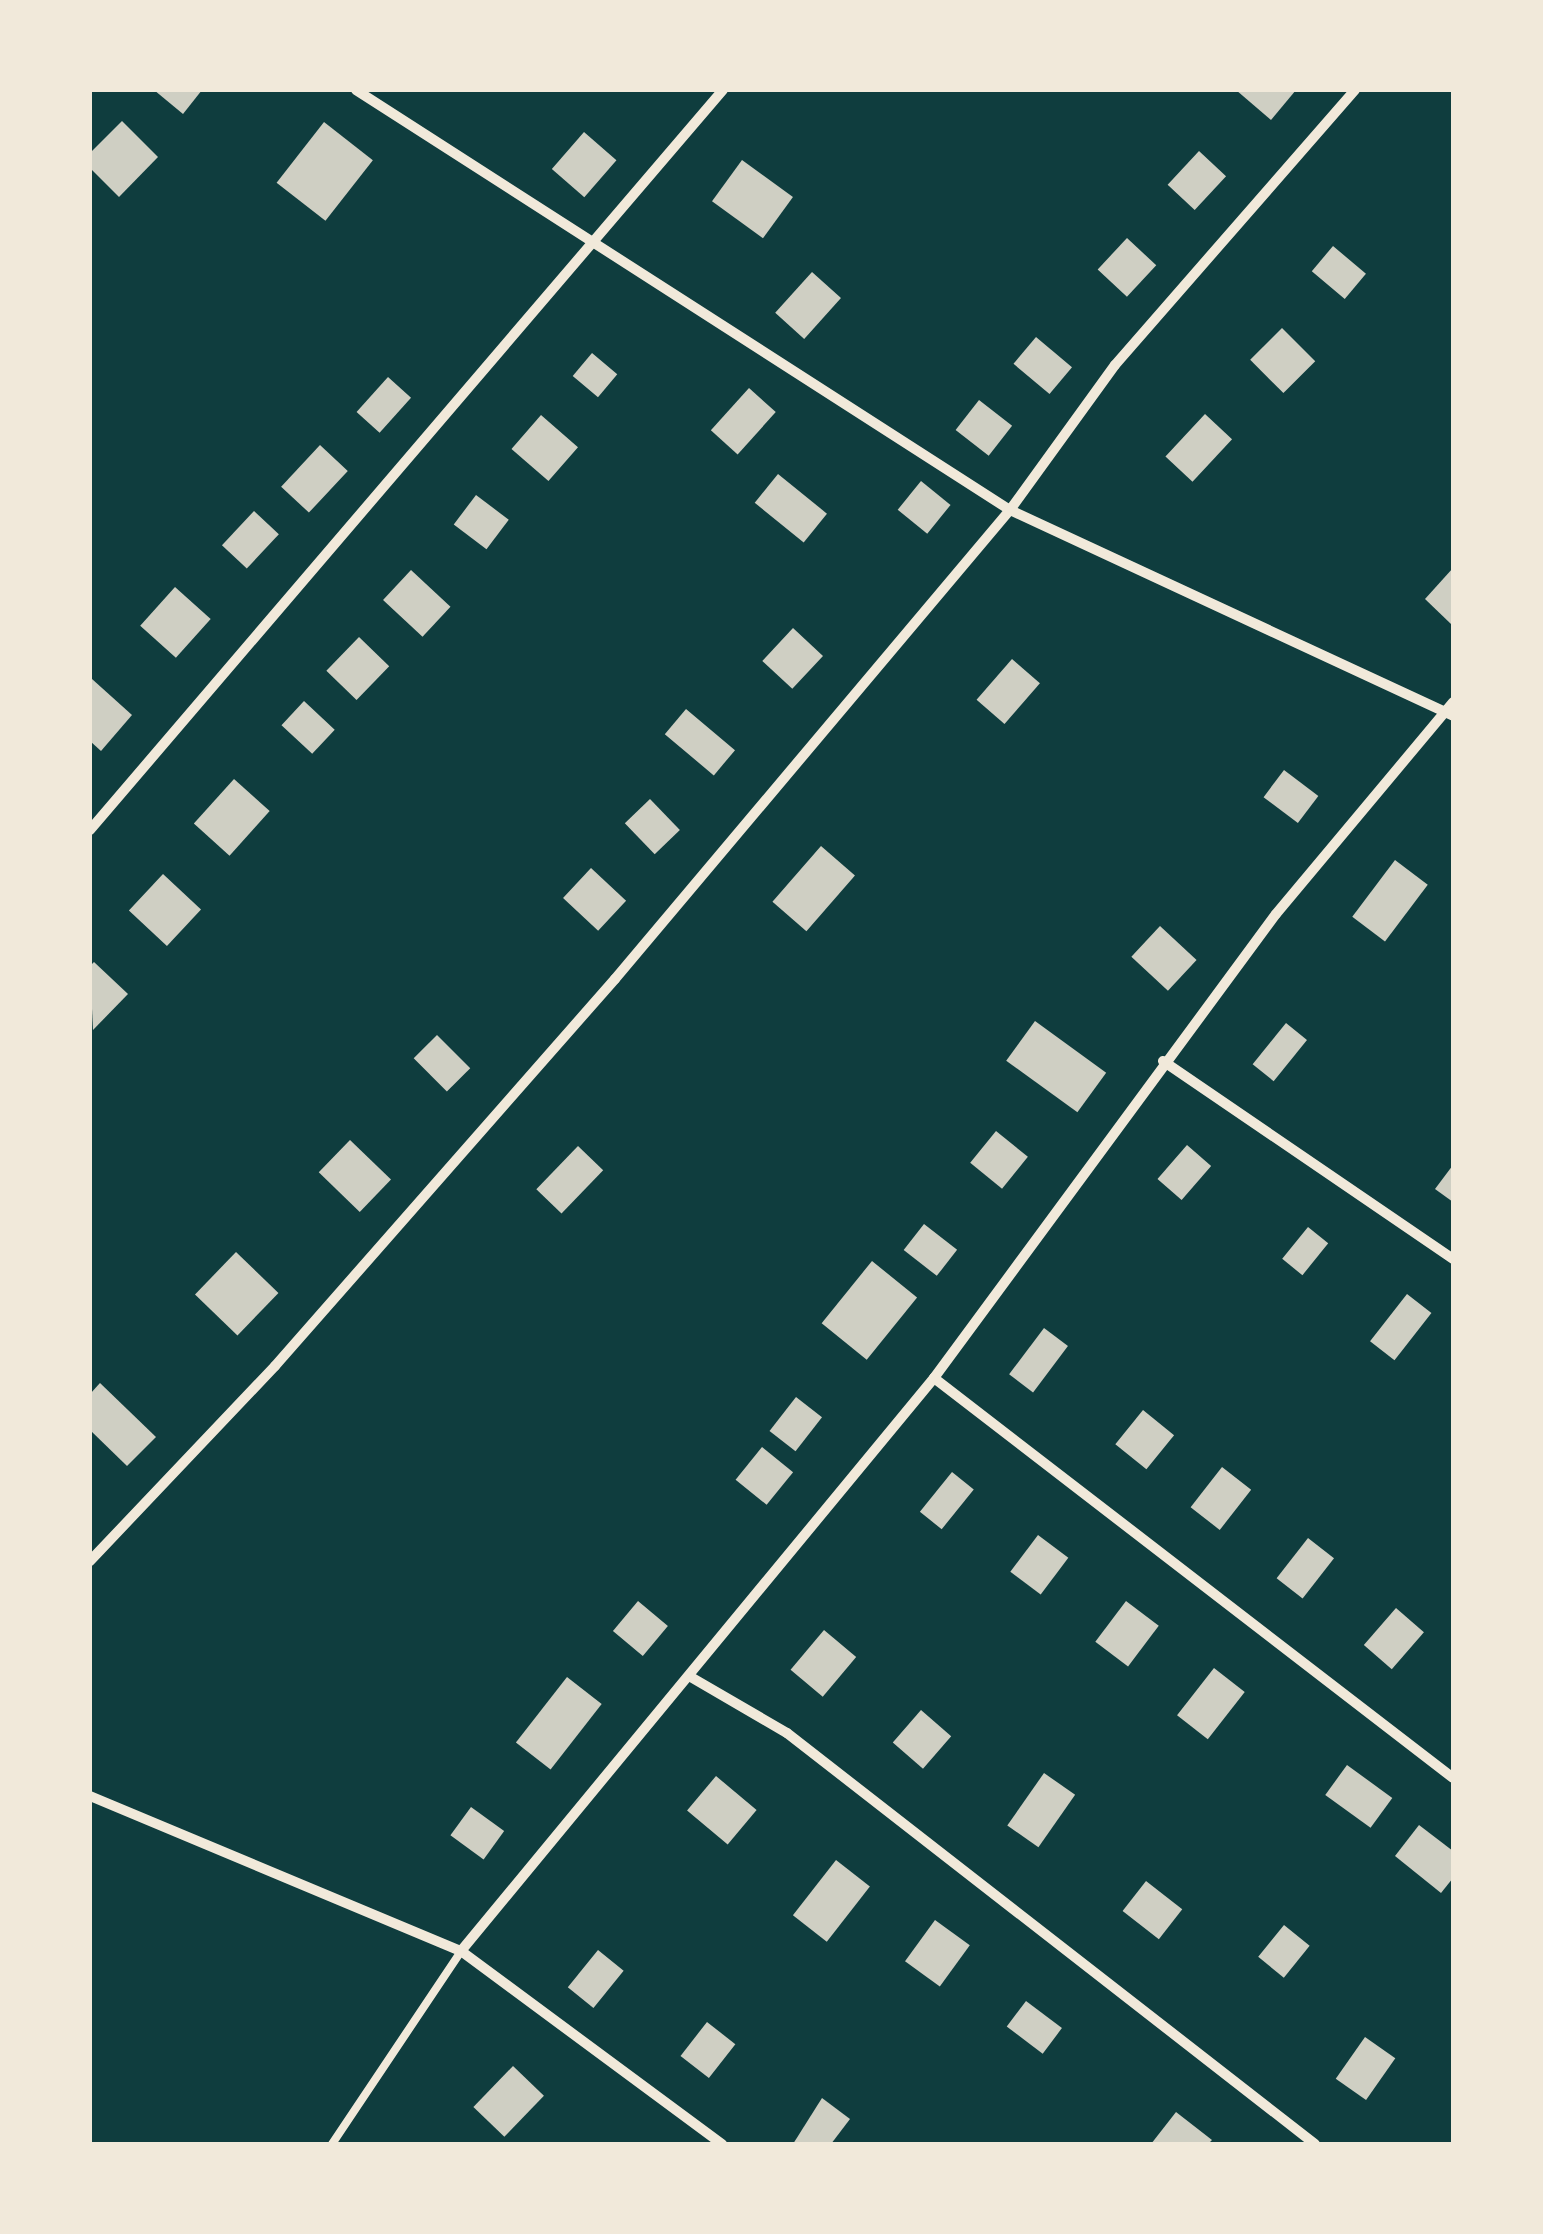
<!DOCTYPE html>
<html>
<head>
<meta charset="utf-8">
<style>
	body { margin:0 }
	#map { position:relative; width:1543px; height:2234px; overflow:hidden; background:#0f3d3e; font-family:"Source Sans 3",sans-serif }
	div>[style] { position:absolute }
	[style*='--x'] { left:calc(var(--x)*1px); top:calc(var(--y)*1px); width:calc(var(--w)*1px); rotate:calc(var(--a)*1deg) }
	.building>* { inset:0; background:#cfcfc3; transform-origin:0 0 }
	.service>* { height:8px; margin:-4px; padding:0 4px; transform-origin:4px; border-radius:4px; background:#f1e9da }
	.minor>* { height:10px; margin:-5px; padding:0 5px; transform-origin:5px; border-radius:5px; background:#f1e9da }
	span { translate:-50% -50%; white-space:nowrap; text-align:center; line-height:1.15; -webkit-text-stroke:8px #f1e9da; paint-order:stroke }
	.frame { position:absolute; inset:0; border:92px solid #f1e9da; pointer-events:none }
</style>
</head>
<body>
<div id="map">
	<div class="building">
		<i style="clip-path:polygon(154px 90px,202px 90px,183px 114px)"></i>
		<i style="clip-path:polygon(1236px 90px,1296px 90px,1271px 120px)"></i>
		<i style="clip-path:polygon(122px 121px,158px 157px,119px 197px,90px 168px,90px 153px)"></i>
		<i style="left:324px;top:122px;width:62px;height:77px;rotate:38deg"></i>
		<i style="left:584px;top:132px;width:43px;height:49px;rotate:41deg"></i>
		<i style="left:1199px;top:151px;width:37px;height:46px;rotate:43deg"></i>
		<i style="left:742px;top:160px;width:63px;height:51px;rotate:36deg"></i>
		<i style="left:1127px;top:238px;width:40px;height:43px;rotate:43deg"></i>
		<i style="left:1333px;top:246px;width:43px;height:33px;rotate:40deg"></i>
		<i style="left:812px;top:272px;width:39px;height:55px;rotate:42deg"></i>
		<i style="left:1282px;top:328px;width:47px;height:45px;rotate:45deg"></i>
		<i style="left:1036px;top:337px;width:47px;height:35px;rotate:40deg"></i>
		<i style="left:592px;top:353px;width:33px;height:30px;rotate:40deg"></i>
		<i style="left:388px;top:377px;width:31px;height:47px;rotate:42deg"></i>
		<i style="left:749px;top:388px;width:36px;height:57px;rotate:42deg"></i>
		<i style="left:979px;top:400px;width:42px;height:38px;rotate:38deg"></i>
		<i style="left:1205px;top:414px;width:37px;height:58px;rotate:43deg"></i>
		<i style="left:541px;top:415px;width:49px;height:45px;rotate:41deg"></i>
		<i style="left:320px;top:445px;width:38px;height:57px;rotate:43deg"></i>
		<i style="left:778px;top:474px;width:63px;height:37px;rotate:39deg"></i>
		<i style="left:921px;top:481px;width:38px;height:37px;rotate:39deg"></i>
		<i style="left:476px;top:495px;width:41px;height:37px;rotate:37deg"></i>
		<i style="left:254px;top:511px;width:34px;height:47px;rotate:43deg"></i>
		<i style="clip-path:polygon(1453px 568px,1453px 622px,1451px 624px,1425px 599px)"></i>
		<i style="left:411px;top:570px;width:54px;height:41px;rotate:43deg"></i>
		<i style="left:175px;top:587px;width:48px;height:52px;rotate:42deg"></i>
		<i style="left:793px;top:628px;width:41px;height:45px;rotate:43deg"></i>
		<i style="left:359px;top:637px;width:42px;height:47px;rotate:44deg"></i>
		<i style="left:1012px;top:659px;width:37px;height:54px;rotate:41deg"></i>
		<i style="clip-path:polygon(92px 679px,132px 715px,101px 751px,90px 741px)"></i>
		<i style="left:304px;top:701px;width:42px;height:33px;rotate:43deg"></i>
		<i style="left:686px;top:709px;width:64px;height:33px;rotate:40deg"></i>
		<i style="left:1284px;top:770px;width:43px;height:34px;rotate:37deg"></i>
		<i style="left:234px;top:779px;width:48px;height:60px;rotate:42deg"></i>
		<i style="left:650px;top:799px;width:43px;height:35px;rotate:46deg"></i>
		<i style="left:821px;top:846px;width:45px;height:74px;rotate:41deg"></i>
		<i style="left:1395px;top:860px;width:41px;height:71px;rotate:37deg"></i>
		<i style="left:591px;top:868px;width:48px;height:41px;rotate:43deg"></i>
		<i style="left:163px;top:874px;width:52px;height:50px;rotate:43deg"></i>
		<i style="left:1160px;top:926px;width:50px;height:42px;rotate:43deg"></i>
		<i style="clip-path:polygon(94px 962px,128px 994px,93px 1030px,90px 966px)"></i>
		<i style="left:1035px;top:1021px;width:88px;height:49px;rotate:36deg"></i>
		<i style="left:1286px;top:1023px;width:27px;height:53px;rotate:39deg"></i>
		<i style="left:437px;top:1035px;width:47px;height:33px;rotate:45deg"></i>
		<i style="left:996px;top:1131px;width:41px;height:41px;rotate:39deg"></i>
		<i style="left:350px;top:1140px;width:57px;height:45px;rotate:44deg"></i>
		<i style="left:1187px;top:1145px;width:32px;height:45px;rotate:41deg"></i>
		<i style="left:578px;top:1146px;width:35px;height:60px;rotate:44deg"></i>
		<i style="clip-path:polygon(1453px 1165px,1453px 1202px,1435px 1189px)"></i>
		<i style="left:924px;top:1224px;width:42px;height:33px;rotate:38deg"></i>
		<i style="left:1308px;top:1227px;width:26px;height:41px;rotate:39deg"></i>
		<i style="left:236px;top:1252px;width:59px;height:59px;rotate:44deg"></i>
		<i style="left:872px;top:1261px;width:58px;height:80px;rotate:39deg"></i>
		<i style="left:1407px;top:1294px;width:31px;height:60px;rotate:38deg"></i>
		<i style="left:1044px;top:1328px;width:30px;height:58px;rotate:37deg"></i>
		<i style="clip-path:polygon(100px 1383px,156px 1437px,127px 1466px,90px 1430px,90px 1394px)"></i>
		<i style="left:796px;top:1397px;width:33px;height:43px;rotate:38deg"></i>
		<i style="left:1143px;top:1410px;width:40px;height:44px;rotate:39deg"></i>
		<i style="left:762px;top:1447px;width:40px;height:42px;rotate:39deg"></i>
		<i style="left:1222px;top:1467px;width:37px;height:51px;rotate:38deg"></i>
		<i style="left:952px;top:1472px;width:28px;height:51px;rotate:39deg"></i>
		<i style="left:1038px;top:1535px;width:38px;height:46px;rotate:37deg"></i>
		<i style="left:1308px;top:1538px;width:33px;height:51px;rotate:38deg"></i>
		<i style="left:638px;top:1601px;width:39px;height:39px;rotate:40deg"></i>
		<i style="left:1126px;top:1601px;width:41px;height:51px;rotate:37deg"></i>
		<i style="left:1396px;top:1608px;width:37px;height:49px;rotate:41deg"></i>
		<i style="left:824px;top:1630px;width:42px;height:52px;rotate:40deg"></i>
		<i style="left:1214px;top:1668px;width:39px;height:60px;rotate:38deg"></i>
		<i style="left:567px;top:1677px;width:44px;height:83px;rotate:38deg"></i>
		<i style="left:921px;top:1710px;width:40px;height:43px;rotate:41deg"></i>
		<i style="left:1347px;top:1765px;width:56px;height:37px;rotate:36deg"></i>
		<i style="left:1044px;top:1773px;width:38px;height:64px;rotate:35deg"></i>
		<i style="left:716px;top:1776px;width:53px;height:45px;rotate:40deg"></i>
		<i style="left:471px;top:1807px;width:41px;height:35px;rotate:36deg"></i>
		<i style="clip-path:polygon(1419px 1825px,1453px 1851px,1453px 1878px,1441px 1893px,1395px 1856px)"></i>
		<i style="left:836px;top:1860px;width:43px;height:70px;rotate:38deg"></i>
		<i style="left:1146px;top:1881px;width:46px;height:38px;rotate:38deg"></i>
		<i style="left:935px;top:1920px;width:43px;height:51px;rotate:36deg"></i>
		<i style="left:1284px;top:1925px;width:33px;height:41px;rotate:39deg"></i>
		<i style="left:598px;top:1950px;width:33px;height:48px;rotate:39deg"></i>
		<i style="left:1026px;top:2001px;width:45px;height:32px;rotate:37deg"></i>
		<i style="left:707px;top:2022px;width:36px;height:43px;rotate:38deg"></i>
		<i style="left:1365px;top:2037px;width:37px;height:51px;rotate:35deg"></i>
		<i style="left:513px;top:2066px;width:43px;height:57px;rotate:44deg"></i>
		<i style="clip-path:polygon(822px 2098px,850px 2119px,831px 2144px,793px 2144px)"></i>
		<i style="clip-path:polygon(1176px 2112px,1212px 2140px,1208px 2144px,1151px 2144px)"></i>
	</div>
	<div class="service">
		<i style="--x:332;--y:2144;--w:232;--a:-56.2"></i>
	</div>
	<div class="minor">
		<i style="--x:356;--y:90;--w:777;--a:32.71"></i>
		<i style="--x:1010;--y:510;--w:489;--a:24.9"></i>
		<i style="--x:90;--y:830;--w:974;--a:-49.46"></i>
		<i style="--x:1163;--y:1061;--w:351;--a:34.3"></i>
		<i style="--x:934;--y:1378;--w:655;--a:37.62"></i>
		<i style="--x:90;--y:1561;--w:269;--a:-46.5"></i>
		<i style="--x:275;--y:1366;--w:515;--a:-48.7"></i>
		<i style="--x:615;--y:979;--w:613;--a:-49.9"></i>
		<i style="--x:1010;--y:510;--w:179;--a:-54.1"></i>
		<i style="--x:1115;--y:365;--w:365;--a:-48.9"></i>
		<i style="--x:689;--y:1676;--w:113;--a:30.2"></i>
		<i style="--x:787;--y:1733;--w:669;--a:37.9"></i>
		<i style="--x:90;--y:1796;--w:402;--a:22.7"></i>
		<i style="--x:461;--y:1951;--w:325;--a:36.5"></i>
		<i style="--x:461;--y:1951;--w:743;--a:-50.46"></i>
		<i style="--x:934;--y:1378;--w:576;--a:-53.61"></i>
		<i style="--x:1276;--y:914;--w:276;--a:-50.1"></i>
	</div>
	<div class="frame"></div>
</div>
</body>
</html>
